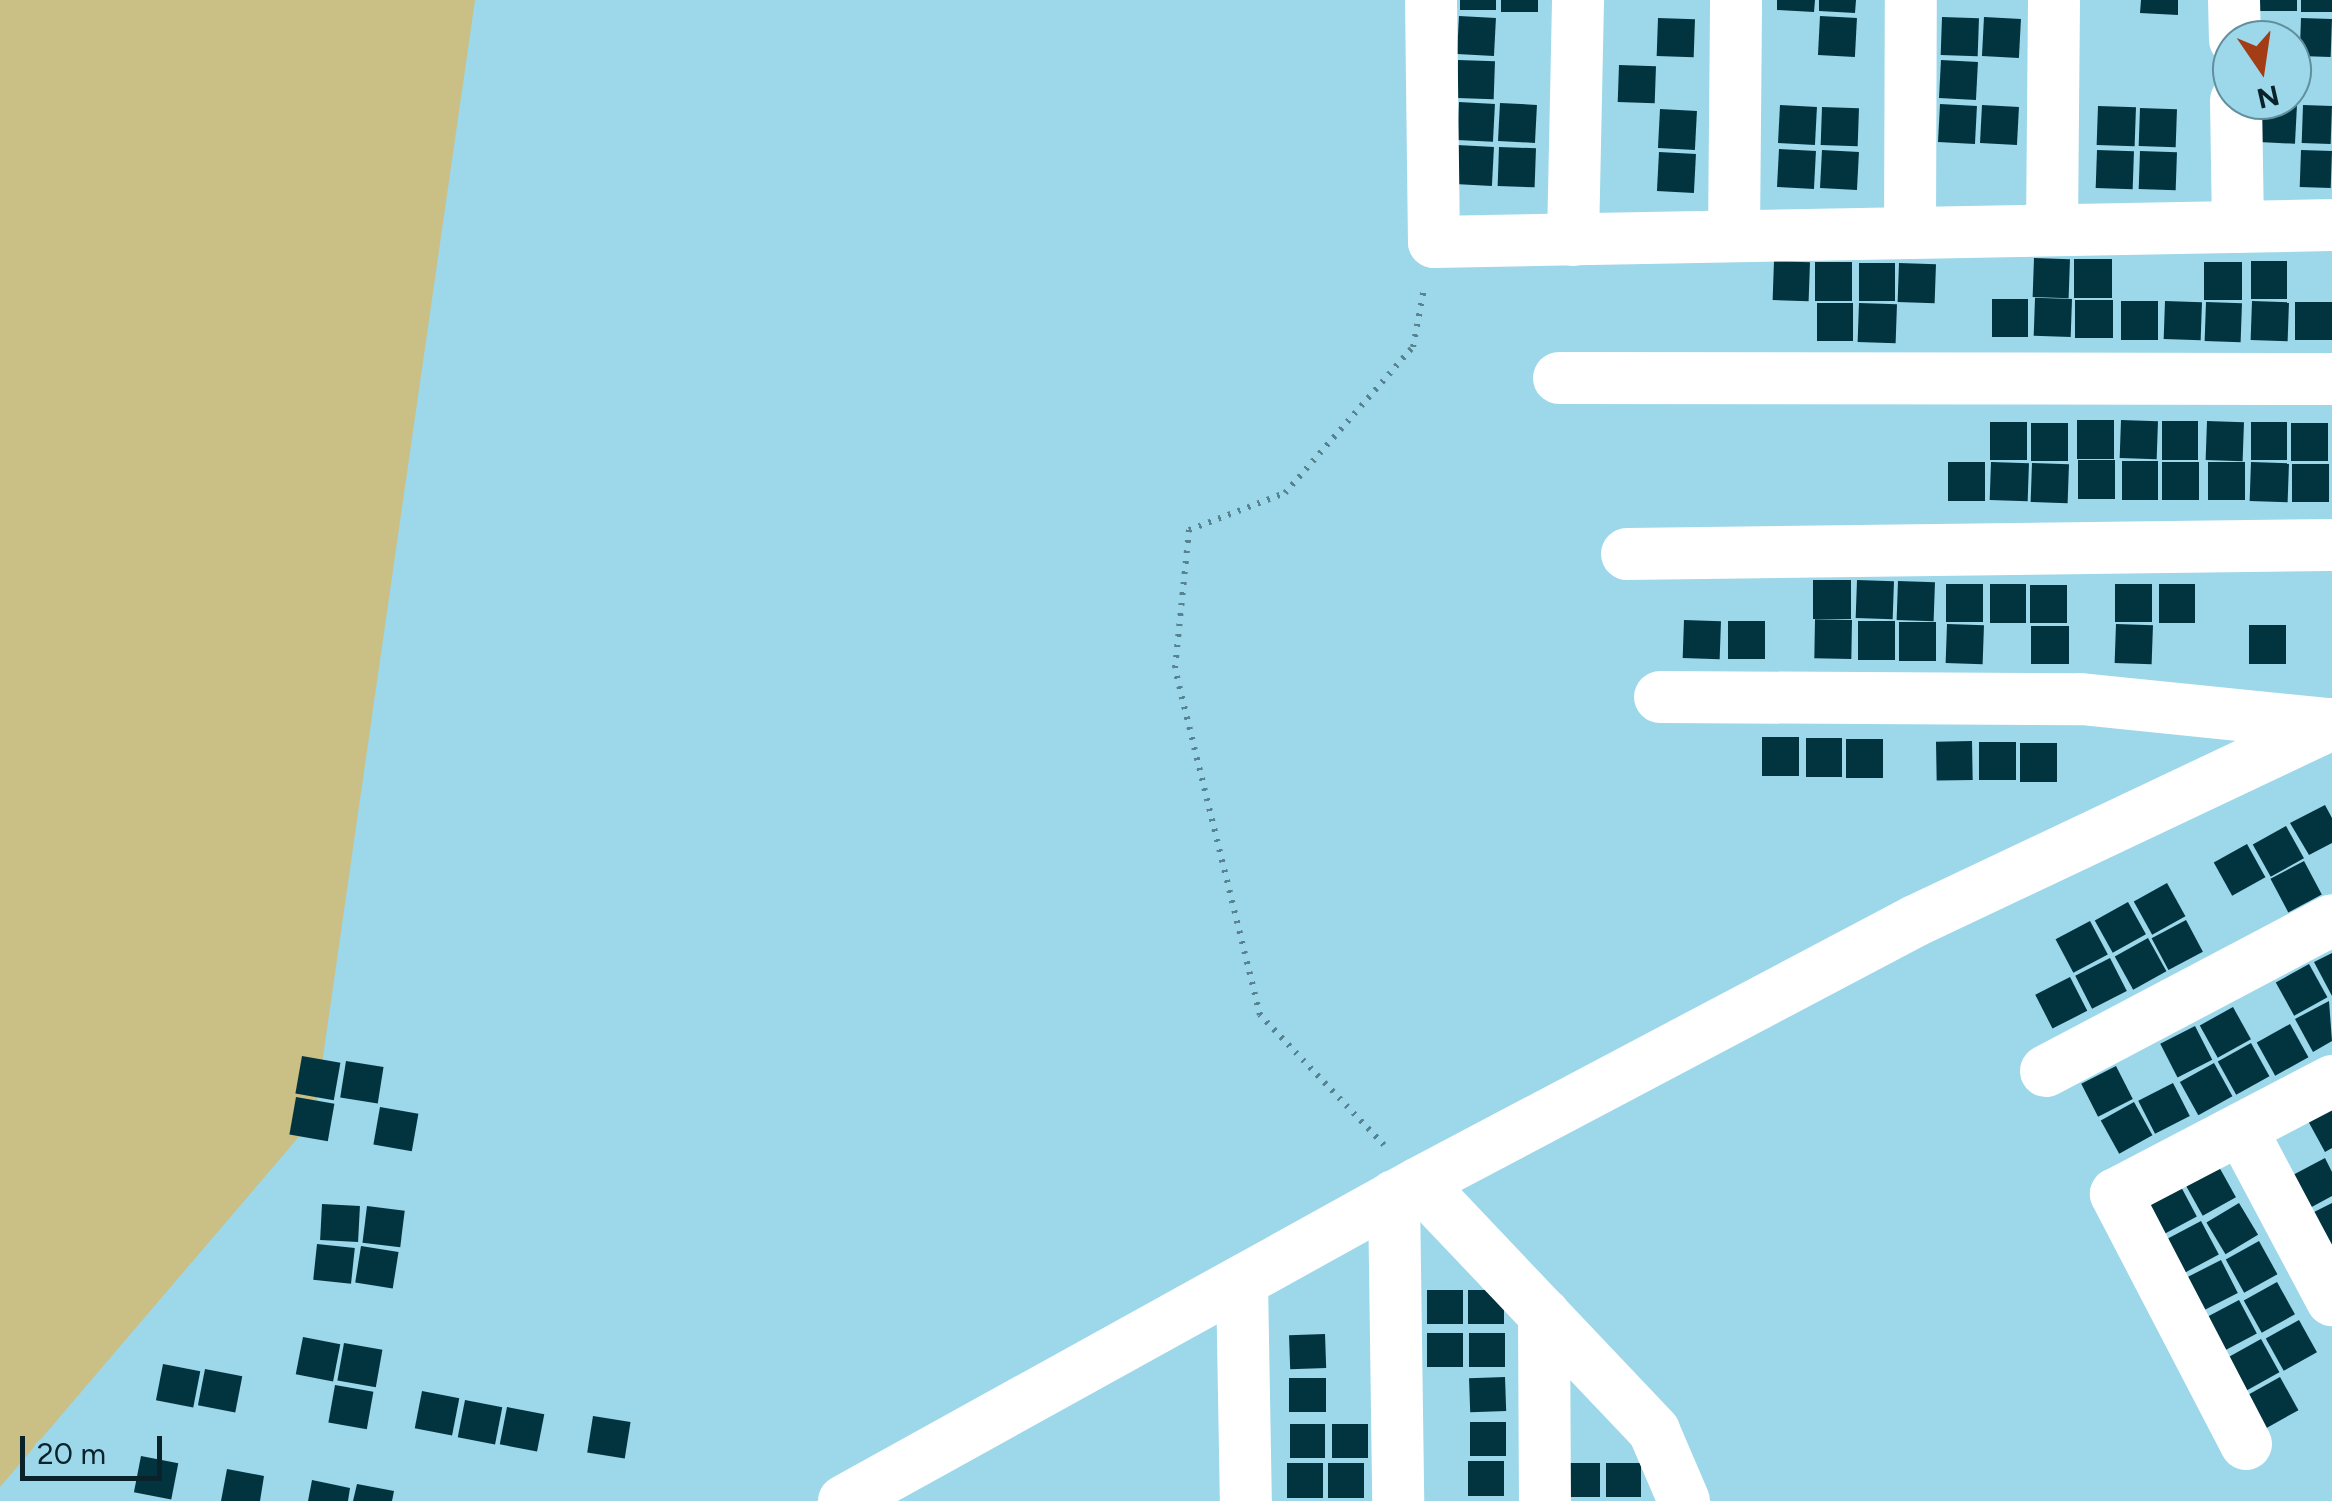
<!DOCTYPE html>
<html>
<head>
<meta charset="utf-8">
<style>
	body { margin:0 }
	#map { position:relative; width:2332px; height:1501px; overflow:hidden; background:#9cd7ea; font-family:Figtree,sans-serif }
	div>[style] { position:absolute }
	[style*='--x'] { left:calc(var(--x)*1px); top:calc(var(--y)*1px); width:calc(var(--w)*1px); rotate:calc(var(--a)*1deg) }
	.green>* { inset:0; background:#cabf84 }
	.building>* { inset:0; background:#023440; transform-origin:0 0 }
	.path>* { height:6px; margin-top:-3px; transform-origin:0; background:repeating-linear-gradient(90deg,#57828f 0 2.5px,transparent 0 10.5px) }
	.street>* { height:52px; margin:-26px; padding:0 26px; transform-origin:26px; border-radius:26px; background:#fff }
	span { translate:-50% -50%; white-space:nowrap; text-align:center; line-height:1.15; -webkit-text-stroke:10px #9cd7ea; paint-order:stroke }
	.north { position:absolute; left:2212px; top:20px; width:100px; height:100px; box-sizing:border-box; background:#9cd7ea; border:2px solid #628f9d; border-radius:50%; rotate:167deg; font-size:28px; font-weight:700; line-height:40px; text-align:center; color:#0a232a }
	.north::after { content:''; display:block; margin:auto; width:35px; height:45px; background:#a33d15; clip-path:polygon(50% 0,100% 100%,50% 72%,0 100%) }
	.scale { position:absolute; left:20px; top:1436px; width:142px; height:45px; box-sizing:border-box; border:5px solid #0a232a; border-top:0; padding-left:12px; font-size:30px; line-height:35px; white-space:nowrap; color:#0a232a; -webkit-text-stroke:8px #9cd7ea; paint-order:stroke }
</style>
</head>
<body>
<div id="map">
	<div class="green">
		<i style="clip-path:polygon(0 0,475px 0,314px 1119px,0 1487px)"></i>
	</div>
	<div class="building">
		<i style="left:1460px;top:0;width:36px;height:10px"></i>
		<i style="left:1501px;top:0;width:37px;height:12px"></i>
		<i style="clip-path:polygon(1777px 0,1815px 0,1814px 12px,1777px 10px)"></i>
		<i style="clip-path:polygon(1819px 0,1856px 0,1855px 13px,1819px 11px)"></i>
		<i style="clip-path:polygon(2141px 0,2178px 0,2178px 15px,2140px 13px)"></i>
		<i style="left:2260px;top:0;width:37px;height:11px"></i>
		<i style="left:2301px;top:0;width:31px;height:12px"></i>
		<i style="left:1459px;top:16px;width:37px;height:38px;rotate:3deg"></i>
		<i style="left:1820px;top:16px;width:37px;height:39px;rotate:3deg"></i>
		<i style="left:1942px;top:17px;width:37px;height:38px;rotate:2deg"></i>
		<i style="left:1984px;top:17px;width:37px;height:39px;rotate:3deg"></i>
		<i style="left:1658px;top:18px;width:37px;height:38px;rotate:2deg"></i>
		<i style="left:2301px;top:18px;width:31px;height:38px;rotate:2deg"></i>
		<i style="left:1458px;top:60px;width:37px;height:38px;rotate:2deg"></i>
		<i style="left:1941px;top:60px;width:37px;height:38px;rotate:3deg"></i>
		<i style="left:1619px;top:65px;width:37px;height:37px;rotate:2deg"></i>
		<i style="left:1459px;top:102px;width:36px;height:38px;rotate:3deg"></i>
		<i style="left:1500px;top:103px;width:37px;height:38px;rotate:3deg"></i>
		<i style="left:1940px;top:104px;width:37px;height:38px;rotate:3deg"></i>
		<i style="left:2261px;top:104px;width:36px;height:38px;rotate:3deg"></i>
		<i style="left:1780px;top:105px;width:37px;height:38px;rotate:3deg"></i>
		<i style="left:1982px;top:105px;width:37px;height:38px;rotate:3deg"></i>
		<i style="left:2303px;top:105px;width:29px;height:38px;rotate:2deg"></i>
		<i style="left:2098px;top:106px;width:38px;height:39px;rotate:2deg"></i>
		<i style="left:1822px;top:107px;width:37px;height:38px;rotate:2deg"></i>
		<i style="left:2140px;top:108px;width:37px;height:38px;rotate:2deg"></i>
		<i style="left:1660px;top:109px;width:37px;height:39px;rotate:3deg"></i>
		<i style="left:1457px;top:145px;width:37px;height:39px;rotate:3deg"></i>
		<i style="left:1499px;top:147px;width:37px;height:39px;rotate:2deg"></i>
		<i style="left:1779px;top:149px;width:37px;height:38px;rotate:3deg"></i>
		<i style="left:1822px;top:150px;width:37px;height:38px;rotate:3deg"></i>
		<i style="left:2097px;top:150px;width:37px;height:38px;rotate:2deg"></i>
		<i style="left:2301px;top:150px;width:31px;height:37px;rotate:2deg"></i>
		<i style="left:2140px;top:151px;width:37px;height:38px;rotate:2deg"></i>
		<i style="left:1659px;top:152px;width:37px;height:39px;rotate:3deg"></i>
		<i style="left:2034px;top:258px;width:36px;height:39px;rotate:2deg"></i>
		<i style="left:2074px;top:259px;width:38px;height:39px"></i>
		<i style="left:1774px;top:261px;width:36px;height:39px;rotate:2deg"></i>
		<i style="left:2251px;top:261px;width:36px;height:38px"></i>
		<i style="left:1815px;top:262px;width:37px;height:39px"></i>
		<i style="left:2204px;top:262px;width:38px;height:38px"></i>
		<i style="left:1859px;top:263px;width:36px;height:38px"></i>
		<i style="left:1899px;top:263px;width:37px;height:39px;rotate:2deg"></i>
		<i style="left:1992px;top:299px;width:36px;height:38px"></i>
		<i style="left:2072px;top:299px;width:38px;height:37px;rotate:92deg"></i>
		<i style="left:2075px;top:300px;width:38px;height:38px"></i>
		<i style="left:2121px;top:301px;width:37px;height:39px"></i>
		<i style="left:2165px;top:301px;width:37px;height:38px;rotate:2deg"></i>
		<i style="left:2252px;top:301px;width:37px;height:39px;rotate:2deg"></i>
		<i style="left:2206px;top:302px;width:36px;height:39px;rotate:2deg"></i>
		<i style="left:2295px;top:302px;width:37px;height:38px"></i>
		<i style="left:1817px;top:303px;width:36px;height:38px"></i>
		<i style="left:1859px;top:303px;width:38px;height:39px;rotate:2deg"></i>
		<i style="left:2077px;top:420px;width:37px;height:39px"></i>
		<i style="left:2121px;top:420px;width:37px;height:38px;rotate:2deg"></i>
		<i style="left:2162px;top:421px;width:36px;height:39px"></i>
		<i style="left:2207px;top:421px;width:37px;height:39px;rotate:2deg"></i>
		<i style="left:1990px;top:422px;width:37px;height:38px"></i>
		<i style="left:2251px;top:422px;width:36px;height:38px"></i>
		<i style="left:2031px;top:423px;width:37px;height:38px"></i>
		<i style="left:2291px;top:423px;width:37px;height:38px"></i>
		<i style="left:2115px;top:460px;width:39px;height:37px;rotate:90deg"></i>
		<i style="left:2122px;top:461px;width:36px;height:39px"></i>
		<i style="left:1948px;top:462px;width:37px;height:39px"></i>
		<i style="left:1991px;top:462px;width:38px;height:38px;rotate:2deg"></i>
		<i style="left:2162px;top:462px;width:37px;height:38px"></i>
		<i style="left:2245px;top:462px;width:38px;height:37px;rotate:90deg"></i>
		<i style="left:2251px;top:462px;width:38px;height:39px;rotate:2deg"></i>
		<i style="left:2032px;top:463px;width:37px;height:39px;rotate:2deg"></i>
		<i style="left:2292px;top:464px;width:37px;height:38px"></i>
		<i style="left:1813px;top:580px;width:38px;height:39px"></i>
		<i style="left:1857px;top:580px;width:37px;height:38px;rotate:2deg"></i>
		<i style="left:1898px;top:581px;width:37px;height:39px;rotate:2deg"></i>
		<i style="left:1946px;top:584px;width:37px;height:38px"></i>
		<i style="left:2026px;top:584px;width:39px;height:36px;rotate:90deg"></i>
		<i style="left:2115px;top:584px;width:37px;height:38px"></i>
		<i style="left:2195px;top:584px;width:39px;height:36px;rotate:90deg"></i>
		<i style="left:2030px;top:585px;width:37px;height:38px"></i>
		<i style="left:1684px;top:620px;width:37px;height:38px;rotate:2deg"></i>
		<i style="left:1852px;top:620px;width:39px;height:37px;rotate:91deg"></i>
		<i style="left:1728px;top:621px;width:37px;height:38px"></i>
		<i style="left:1858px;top:621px;width:37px;height:39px"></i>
		<i style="left:1899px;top:622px;width:37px;height:39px"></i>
		<i style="left:1947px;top:624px;width:37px;height:39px;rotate:2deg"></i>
		<i style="left:2116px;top:624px;width:37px;height:39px;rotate:2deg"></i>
		<i style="left:2249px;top:625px;width:37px;height:39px"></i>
		<i style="left:2031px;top:626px;width:38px;height:38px"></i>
		<i style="left:1799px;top:737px;width:39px;height:37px;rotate:90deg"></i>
		<i style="left:1806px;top:738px;width:36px;height:39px"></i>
		<i style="left:1846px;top:739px;width:37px;height:39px"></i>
		<i style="left:1972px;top:741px;width:39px;height:36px;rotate:89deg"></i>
		<i style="left:1979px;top:742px;width:37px;height:38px"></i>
		<i style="left:2020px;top:743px;width:37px;height:39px"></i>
		<i style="clip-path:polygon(2325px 805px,2332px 818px,2332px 843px,2309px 855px,2290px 823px)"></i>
		<i style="left:2286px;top:826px;width:37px;height:38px;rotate:61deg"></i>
		<i style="left:2247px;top:844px;width:38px;height:38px;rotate:61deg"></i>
		<i style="left:2304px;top:861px;width:38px;height:38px;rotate:62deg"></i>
		<i style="left:2167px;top:883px;width:38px;height:38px;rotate:61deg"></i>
		<i style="left:2128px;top:902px;width:37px;height:38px;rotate:61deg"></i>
		<i style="left:2186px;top:920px;width:36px;height:39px;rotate:62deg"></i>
		<i style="left:2090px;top:921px;width:38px;height:39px;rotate:62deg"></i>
		<i style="left:2148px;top:938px;width:38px;height:38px;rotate:61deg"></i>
		<i style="clip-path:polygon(2332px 953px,2332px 996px,2314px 962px)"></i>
		<i style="left:2110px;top:958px;width:37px;height:39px;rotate:63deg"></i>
		<i style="left:2309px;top:964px;width:38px;height:38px;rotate:61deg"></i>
		<i style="left:2070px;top:977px;width:38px;height:39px;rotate:63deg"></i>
		<i style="clip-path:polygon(2329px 1001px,2332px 1041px,2313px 1052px,2295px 1019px)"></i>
		<i style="left:2233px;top:1007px;width:37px;height:38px;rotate:61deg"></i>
		<i style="left:2290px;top:1024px;width:38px;height:38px;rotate:61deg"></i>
		<i style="left:2195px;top:1026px;width:38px;height:39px;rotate:63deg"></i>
		<i style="left:2251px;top:1043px;width:38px;height:38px;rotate:61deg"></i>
		<i style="left:302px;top:1056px;width:39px;height:38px;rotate:10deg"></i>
		<i style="left:346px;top:1061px;width:38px;height:37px;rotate:9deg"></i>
		<i style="left:2214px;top:1063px;width:38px;height:39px;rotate:61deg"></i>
		<i style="left:2116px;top:1066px;width:37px;height:39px;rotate:63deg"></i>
		<i style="left:2173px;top:1083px;width:37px;height:39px;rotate:63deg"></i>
		<i style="left:296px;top:1097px;width:39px;height:38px;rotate:10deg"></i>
		<i style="left:2134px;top:1102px;width:38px;height:38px;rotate:61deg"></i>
		<i style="clip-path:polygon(2332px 1106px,2332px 1148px,2325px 1152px,2307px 1119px)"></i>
		<i style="left:380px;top:1107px;width:39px;height:38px;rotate:10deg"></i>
		<i style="clip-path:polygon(2325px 1158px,2332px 1172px,2332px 1196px,2308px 1209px,2291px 1176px)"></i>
		<i style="left:2218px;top:1165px;width:37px;height:38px;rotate:61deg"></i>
		<i style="left:2179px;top:1183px;width:38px;height:38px;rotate:62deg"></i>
		<i style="left:2239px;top:1203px;width:37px;height:38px;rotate:59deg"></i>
		<i style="clip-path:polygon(2332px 1203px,2332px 1245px,2310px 1214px)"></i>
		<i style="left:322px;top:1204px;width:38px;height:36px;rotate:3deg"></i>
		<i style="left:367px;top:1206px;width:38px;height:37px;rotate:7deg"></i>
		<i style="left:2201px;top:1221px;width:38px;height:38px;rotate:62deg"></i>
		<i style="left:2259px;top:1241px;width:38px;height:38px;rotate:61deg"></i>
		<i style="left:317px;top:1244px;width:38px;height:36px;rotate:6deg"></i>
		<i style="left:361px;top:1246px;width:38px;height:37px;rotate:9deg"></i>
		<i style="left:2221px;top:1260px;width:37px;height:38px;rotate:63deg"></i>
		<i style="left:2277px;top:1282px;width:37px;height:38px;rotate:61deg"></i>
		<i style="left:1427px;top:1290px;width:36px;height:34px"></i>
		<i style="left:1468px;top:1290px;width:36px;height:34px"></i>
		<i style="left:2239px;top:1300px;width:38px;height:39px;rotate:62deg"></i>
		<i style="left:2299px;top:1320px;width:37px;height:38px;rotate:61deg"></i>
		<i style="left:1427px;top:1333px;width:36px;height:34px"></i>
		<i style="left:1469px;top:1333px;width:36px;height:34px"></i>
		<i style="left:1325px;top:1334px;width:34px;height:36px;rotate:88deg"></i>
		<i style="left:303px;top:1337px;width:38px;height:38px;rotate:11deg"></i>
		<i style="left:2261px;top:1339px;width:38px;height:38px;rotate:61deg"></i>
		<i style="left:344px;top:1343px;width:39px;height:38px;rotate:10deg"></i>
		<i style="left:163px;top:1364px;width:38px;height:37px;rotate:11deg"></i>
		<i style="left:205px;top:1369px;width:38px;height:37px;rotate:11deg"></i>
		<i style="left:1505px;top:1377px;width:34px;height:36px;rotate:88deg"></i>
		<i style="left:2280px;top:1377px;width:38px;height:39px;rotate:61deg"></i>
		<i style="left:1326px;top:1378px;width:34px;height:37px;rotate:90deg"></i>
		<i style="left:335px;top:1385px;width:39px;height:38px;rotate:10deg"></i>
		<i style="left:422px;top:1391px;width:38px;height:38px;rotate:11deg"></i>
		<i style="left:465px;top:1400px;width:38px;height:38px;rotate:11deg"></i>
		<i style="left:507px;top:1407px;width:38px;height:38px;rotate:11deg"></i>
		<i style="left:593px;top:1416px;width:38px;height:37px;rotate:9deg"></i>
		<i style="left:1506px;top:1422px;width:34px;height:36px;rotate:90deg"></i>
		<i style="left:1290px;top:1424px;width:35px;height:34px"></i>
		<i style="left:1332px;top:1424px;width:36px;height:34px"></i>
		<i style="left:141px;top:1456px;width:38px;height:37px;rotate:11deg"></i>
		<i style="left:1468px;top:1461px;width:36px;height:35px"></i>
		<i style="left:1287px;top:1463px;width:36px;height:35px"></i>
		<i style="left:1364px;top:1463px;width:35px;height:36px;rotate:90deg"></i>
		<i style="left:1600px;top:1463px;width:34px;height:36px;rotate:90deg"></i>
		<i style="left:1641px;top:1463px;width:34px;height:35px;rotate:90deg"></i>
		<i style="clip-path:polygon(227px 1469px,264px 1476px,260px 1501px,221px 1501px)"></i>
		<i style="clip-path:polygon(312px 1480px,350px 1488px,348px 1501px,308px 1501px)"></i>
		<i style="clip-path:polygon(357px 1484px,394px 1491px,392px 1501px,353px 1501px)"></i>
	</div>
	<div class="path">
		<i style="--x:1384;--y:1145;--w:180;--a:-133.6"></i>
		<i style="--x:1260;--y:1015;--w:357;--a:-103.8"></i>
		<i style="--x:1175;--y:668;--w:139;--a:-84.2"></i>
		<i style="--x:1189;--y:530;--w:103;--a:-21.1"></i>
		<i style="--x:1285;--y:493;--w:194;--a:-48.8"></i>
		<i style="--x:1413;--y:347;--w:59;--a:-79.3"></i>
	</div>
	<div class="street">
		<i style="--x:1431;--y:0;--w:242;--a:89.3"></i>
		<i style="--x:1434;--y:242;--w:898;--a:-1.08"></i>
		<i style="--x:2234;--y:0;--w:40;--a:88.6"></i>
		<i style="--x:2236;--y:100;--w:127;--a:89.1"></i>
		<i style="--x:2052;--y:230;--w:230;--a:-89.5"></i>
		<i style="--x:1910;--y:233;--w:233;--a:-89.8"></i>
		<i style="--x:1734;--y:236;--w:236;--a:-89.5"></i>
		<i style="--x:1573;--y:240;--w:240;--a:-88.8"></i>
		<i style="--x:1559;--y:378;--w:773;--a:0.07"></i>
		<i style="--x:1627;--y:554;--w:705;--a:-0.73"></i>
		<i style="--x:1660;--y:697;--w:421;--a:0.3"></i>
		<i style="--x:2081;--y:699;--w:249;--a:5.8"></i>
		<i style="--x:2046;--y:1071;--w:323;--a:-27.8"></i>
		<i style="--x:2241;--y:1129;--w:194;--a:62"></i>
		<i style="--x:1419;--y:1183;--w:342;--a:46.5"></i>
		<i style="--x:1654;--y:1431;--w:76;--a:66.8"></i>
		<i style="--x:1394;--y:1196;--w:305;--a:89.2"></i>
		<i style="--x:1242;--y:1281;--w:220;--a:89"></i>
		<i style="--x:1544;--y:1314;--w:187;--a:89.7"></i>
		<i style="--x:2246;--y:1444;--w:282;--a:-117.5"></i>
		<i style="--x:2116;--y:1194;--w:244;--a:-27.6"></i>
		<i style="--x:844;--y:1501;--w:657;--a:-28.94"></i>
		<i style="--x:1419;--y:1183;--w:561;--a:-27.84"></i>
		<i style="--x:1915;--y:921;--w:461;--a:-25.3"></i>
	</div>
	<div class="north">N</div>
	<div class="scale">20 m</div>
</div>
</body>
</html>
